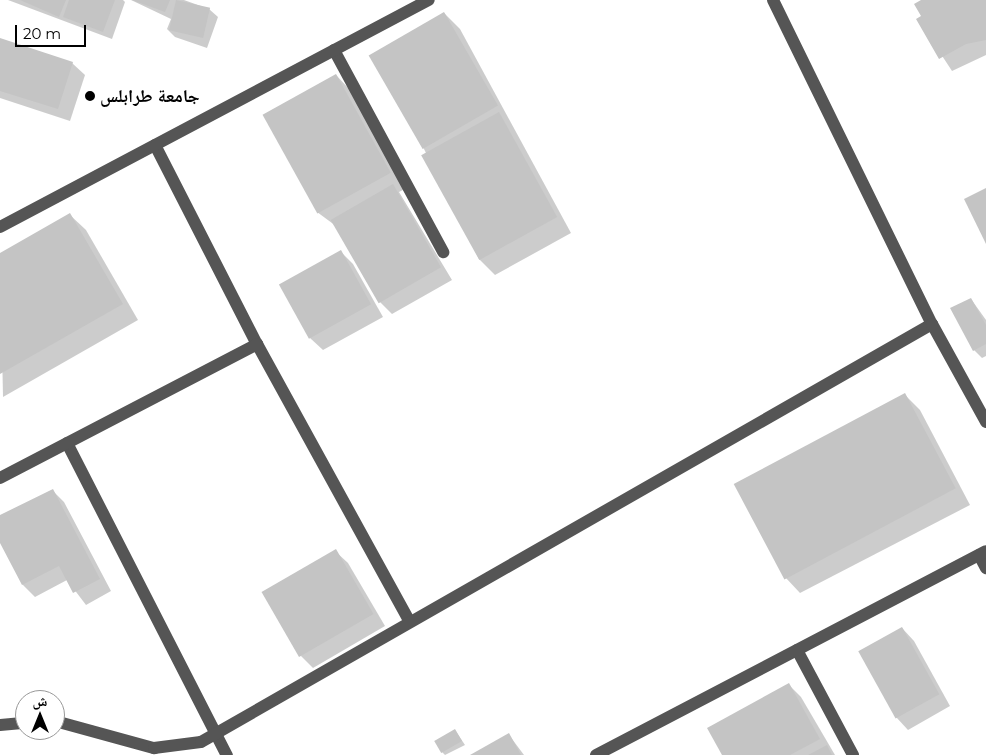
<!DOCTYPE html>
<html>
<head>
<meta charset="utf-8">
<style>
	body { margin:0 }
	#map { position:relative; width:986px; height:755px; overflow:hidden; background:#fff; font-family:Montserrat,"Noto Naskh Arabic",sans-serif }
	div>[style] { position:absolute }
	[style*='--x'] { left:calc(var(--x)*1px); top:calc(var(--y)*1px); width:calc(var(--w)*1px); rotate:calc(var(--a)*1deg) }
	.shadow>* { inset:0; background:#0003 }
	.building>* { inset:0; background:#c4c4c4; transform-origin:0 0 }
	.minor>* { height:12px; margin:-6px; padding:0 6px; transform-origin:6px; border-radius:6px; background:#555 }
	.dots>* { width:14px; height:14px; translate:-50% -50%; box-sizing:border-box; border:2px solid #fff; border-radius:50% }
	span { translate:-50% -50%; white-space:nowrap; text-align:center; line-height:1.15; -webkit-text-stroke:4.5px #fff; paint-order:stroke }
	.poi-label { font-size:18px; color:#000; font-weight:700 }
	.left { translate:0 -50%; text-align:left }
	.north { position:absolute; left:15px; top:690px; width:50px; height:50px; box-sizing:border-box; background:#fff; border:1px solid #999; border-radius:50%; rotate:0deg; font-size:14px; font-weight:700; line-height:20px; text-align:center; color:#000 }
	.north::after { content:''; display:block; margin:auto; width:18px; height:22px; background:#000; clip-path:polygon(50% 0,100% 100%,50% 72%,0 100%) }
	.scale { position:absolute; left:15px; top:25px; width:71px; height:22px; box-sizing:border-box; border:2px solid #000; border-top:0; padding-left:6px; font-size:15px; line-height:18px; white-space:nowrap; color:#000; -webkit-text-stroke:4px #fff; paint-order:stroke }
</style>
</head>
<body>
<div id="map">
	<div class="shadow">
		<i style="clip-path:polygon(8px 0,123px 0,125px 2px,112px 39px)"></i>
		<i style="clip-path:polygon(131px 0,184px 0,209px 9px,218px 17px,207px 48px,175px 37px,167px 29px,171px 19px)"></i>
		<i style="clip-path:polygon(924px 0,986px 0,986px 55px,952px 71px,918px 19px,923px 17px)"></i>
		<i style="clip-path:polygon(444px 13px,460px 29px,571px 233px,495px 275px,479px 259px,423px 147px)"></i>
		<i style="clip-path:polygon(0 40px,72px 63px,85px 75px,70px 121px,0 98px)"></i>
		<i style="clip-path:polygon(336px 75px,351px 91px,405px 189px,399px 192px,452px 280px,392px 314px,380px 302px,336px 226px,317px 212px)"></i>
		<i style="clip-path:polygon(70px 215px,86px 230px,138px 320px,3px 397px,0 254px)"></i>
		<i style="clip-path:polygon(341px 252px,353px 264px,383px 317px,323px 350px,310px 338px)"></i>
		<i style="clip-path:polygon(971px 299px,986px 320px,986px 356px,982px 358px,974px 350px)"></i>
		<i style="clip-path:polygon(904px 394px,920px 410px,970px 505px,800px 593px,785px 577px)"></i>
		<i style="clip-path:polygon(52px 490px,64px 502px,111px 591px,86px 605px,67px 580px,35px 597px,23px 585px,0 540px,0 517px)"></i>
		<i style="clip-path:polygon(335px 551px,348px 563px,385px 626px,313px 668px,301px 656px)"></i>
		<i style="clip-path:polygon(902px 628px,914px 641px,950px 706px,908px 730px,896px 717px)"></i>
		<i style="clip-path:polygon(789px 685px,801px 697px,835px 755px,723px 755px)"></i>
		<i style="clip-path:polygon(455px 730px,465px 745px,445px 755px,442px 752px)"></i>
		<i style="clip-path:polygon(509px 735px,524px 755px,474px 755px)"></i>
	</div>
	<div class="building">
		<i style="clip-path:polygon(20px 0,66px 0,59px 17px)"></i>
		<i style="clip-path:polygon(69px 0,115px 0,103px 32px,63px 17px)"></i>
		<i style="clip-path:polygon(132px 0,170px 0,165px 12px)"></i>
		<i style="left:176px;top:0;width:35px;height:31px;rotate:13deg"></i>
		<i style="clip-path:polygon(921px 0,986px 0,986px 40px,966px 44px,939px 59px,916px 19px,921px 16px,914px 4px)"></i>
		<i style="left:444px;top:12px;width:108px;height:87px;rotate:60deg"></i>
		<i style="clip-path:polygon(0 38px,73px 62px,58px 109px,0 91px)"></i>
		<i style="left:336px;top:74px;width:113px;height:84px;rotate:61deg"></i>
		<i style="left:499px;top:112px;width:120px;height:89px;rotate:61deg"></i>
		<i style="left:393px;top:184px;width:96px;height:72px;rotate:60deg"></i>
		<i style="clip-path:polygon(986px 188px,986px 244px,964px 199px)"></i>
		<i style="clip-path:polygon(70px 213px,123px 304px,0 374px,0 253px)"></i>
		<i style="left:341px;top:250px;width:62px;height:71px;rotate:61deg"></i>
		<i style="clip-path:polygon(971px 298px,986px 325px,986px 344px,973px 351px,950px 308px)"></i>
		<i style="left:905px;top:393px;width:108px;height:194px;rotate:62deg"></i>
		<i style="clip-path:polygon(53px 489px,100px 579px,73px 593px,59px 566px,22px 585px,0 543px,0 515px)"></i>
		<i style="left:336px;top:549px;width:75px;height:86px;rotate:60deg"></i>
		<i style="left:902px;top:627px;width:77px;height:50px;rotate:61deg"></i>
		<i style="clip-path:polygon(789px 683px,820px 739px,790px 755px,722px 755px,707px 728px)"></i>
		<i style="left:455px;top:729px;width:14px;height:24px;rotate:60deg"></i>
		<i style="clip-path:polygon(509px 733px,521px 755px,470px 755px)"></i>
		<i style="clip-path:polygon(827px 745px,832px 755px,808px 755px)"></i>
	</div>
	<div class="minor">
		<i style="--x:773;--y:0;--w:361;--a:63.9"></i>
		<i style="--x:334;--y:50;--w:230;--a:61.6"></i>
		<i style="--x:155;--y:145;--w:224;--a:62.9"></i>
		<i style="--x:257;--y:344;--w:316;--a:61.2"></i>
		<i style="--x:0;--y:227;--w:485;--a:-27.9"></i>
		<i style="--x:67;--y:443;--w:351;--a:62.9"></i>
		<i style="--x:0;--y:478;--w:290;--a:-27.5"></i>
		<i style="--x:979;--y:555;--w:15;--a:62"></i>
		<i style="--x:797;--y:650;--w:119;--a:61.9"></i>
		<i style="--x:55;--y:721;--w:103;--a:15.3"></i>
		<i style="--x:154;--y:748;--w:47;--a:-7.3"></i>
		<i style="--x:201;--y:742;--w:842;--a:-29.76"></i>
		<i style="--x:932;--y:324;--w:112;--a:61.1"></i>
		<i style="--x:0;--y:725;--w:25;--a:-5"></i>
		<i style="--x:596;--y:755;--w:440;--a:-27.6"></i>
	</div>
	<div class="dots">
		<i style="left:90px;top:96px;background:#000"></i>
	</div>
	<div class="poi-label">
		<span class="left" style="left:100px;top:96px">جامعة طرابلس</span>
	</div>
	<div class="north">ش</div>
	<div class="scale">20 m</div>
</div>
</body>
</html>
